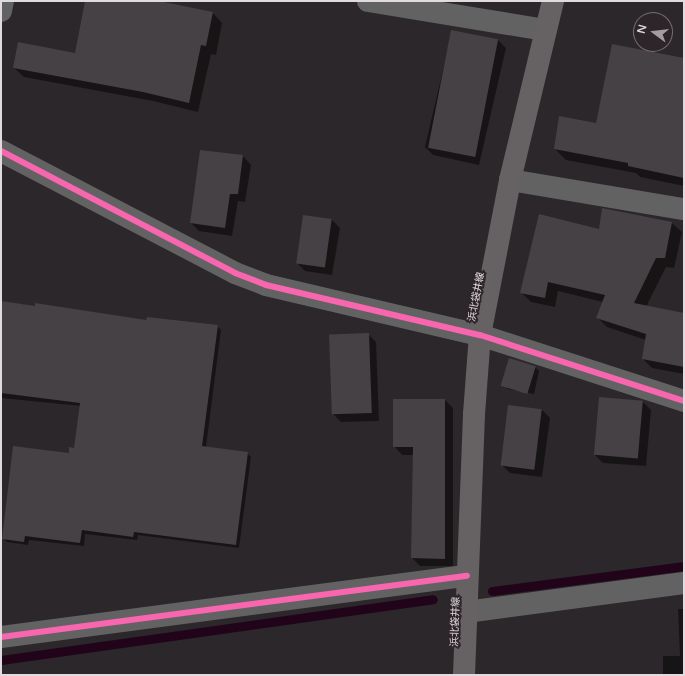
<!DOCTYPE html>
<html>
<head>
<meta charset="utf-8">
<style>
	body { margin:0 }
	#map { position:relative; width:685px; height:676px; overflow:hidden; background:#2c272a; font-family:"Varela Round","Noto Sans JP",sans-serif }
	div>[style] { position:absolute }
	[style*='--x'] { left:calc(var(--x)*1px); top:calc(var(--y)*1px); width:calc(var(--w)*1px); rotate:calc(var(--a)*1deg) }
	.shadow>* { inset:0; background:#0007 }
	.stream>* { height:9px; margin:-4.5px; padding:0 4.5px; transform-origin:4.5px; border-radius:4.5px; background:#210419 }
	.building>* { inset:0; background:#464144; transform-origin:0 0 }
	.street>* { height:22px; margin:-11px; padding:0 11px; transform-origin:11px; border-radius:11px; background:#636263 }
	.primary>* { height:22px; margin:-11px; padding:0 11px; transform-origin:11px; border-radius:11px; background:#666264 }
	.cycleway>* { height:6px; margin:-3px; padding:0 3px; transform-origin:3px; border-radius:3px; background:#f766af }
	span { translate:-50% -50%; white-space:nowrap; text-align:center; line-height:1.15; -webkit-text-stroke:4px #2e252b; paint-order:stroke }
	.street-label { font-size:10px; color:#e1dbdf }
	.frame { position:absolute; inset:0; border:2px solid #e1dbdf; pointer-events:none }
	.north { position:absolute; left:633px; top:12px; width:40px; height:40px; box-sizing:border-box; background:#2e252b; border:1px solid #766e73; border-radius:50%; rotate:285deg; font-size:11px; font-weight:700; line-height:16px; text-align:center; color:#e1dbdf }
	.north::after { content:''; display:block; margin:auto; width:14px; height:18px; background:#a29ca0; clip-path:polygon(50% 0,100% 100%,50% 72%,0 100%) }
</style>
</head>
<body>
<div id="map">
	<div class="shadow">
		<i style="clip-path:polygon(86px 1px,138px 1px,213px 13px,222px 23px,216px 55px,211px 54px,198px 112px,153px 101px,24px 77px,14px 68px,76px 54px)"></i>
		<i style="clip-path:polygon(452px 31px,498px 40px,506px 48px,479px 165px,433px 155px,425px 147px)"></i>
		<i style="clip-path:polygon(684px 59px,684px 186px,640px 177px,636px 173px,566px 160px,555px 149px,597px 124px)"></i>
		<i style="clip-path:polygon(243px 156px,251px 165px,245px 202px,238px 201px,232px 236px,199px 231px,191px 223px)"></i>
		<i style="clip-path:polygon(602px 209px,672px 223px,682px 232px,674px 268px,666px 267px,646px 307px,684px 314px,684px 374px,652px 368px,643px 359px,646px 340px,607px 327px,597px 317px,603px 302px,558px 291px,555px 307px,531px 302px,521px 292px,600px 230px)"></i>
		<i style="clip-path:polygon(304px 216px,332px 220px,340px 228px,332px 275px,305px 271px,297px 263px)"></i>
		<i style="clip-path:polygon(1px 302px,147px 321px,217px 326px,221px 330px,206px 447px,247px 453px,251px 457px,239px 548px,138px 535px,137px 540px,85px 534px,84px 546px,29px 540px,28px 545px,7px 542px,3px 538px,75px 449px,81px 406px,1px 398px)"></i>
		<i style="clip-path:polygon(368px 334px,376px 342px,379px 421px,341px 422px,333px 414px)"></i>
		<i style="clip-path:polygon(535px 367px,539px 371px,534px 394px,508px 389px,504px 385px)"></i>
		<i style="clip-path:polygon(445px 400px,453px 408px,453px 566px,420px 566px,412px 558px,414px 455px,402px 455px,394px 446px)"></i>
		<i style="clip-path:polygon(643px 402px,651px 410px,646px 466px,603px 463px,595px 455px)"></i>
		<i style="clip-path:polygon(509px 406px,542px 410px,550px 418px,542px 477px,510px 473px,501px 464px)"></i>
		<i style="clip-path:polygon(678px 609px,684px 609px,684px 675px,663px 675px,663px 656px,680px 656px)"></i>
	</div>
	<div class="stream">
		<i style="--x:492;--y:591;--w:194;--a:-7.4"></i>
		<i style="--x:1;--y:660;--w:436;--a:-8"></i>
	</div>
	<div class="building">
		<i style="clip-path:polygon(85px 1px,159px 1px,213px 12px,206px 46px,201px 45px,189px 103px,143px 92px,13px 68px,18px 42px,75px 53px)"></i>
		<i style="left:451px;top:30px;width:48px;height:120px;rotate:11deg"></i>
		<i style="clip-path:polygon(612px 44px,684px 58px,684px 178px,628px 166px,628px 163px,554px 149px,559px 116px,596px 123px)"></i>
		<i style="clip-path:polygon(200px 150px,243px 155px,238px 194px,230px 194px,225px 228px,190px 223px)"></i>
		<i style="clip-path:polygon(602px 208px,672px 222px,665px 258px,656px 258px,634px 303px,684px 313px,684px 367px,642px 359px,646px 334px,596px 318px,605px 295px,548px 282px,545px 298px,520px 293px,539px 214px,599px 229px)"></i>
		<i style="left:303px;top:215px;width:29px;height:49px;rotate:8deg"></i>
		<i style="clip-path:polygon(1px 301px,35px 306px,35px 303px,146px 320px,147px 317px,218px 325px,202px 446px,248px 452px,236px 545px,134px 532px,133px 537px,82px 530px,80px 543px,25px 536px,24px 542px,2px 539px,13px 446px,69px 453px,69px 447px,74px 448px,80px 403px,1px 393px)"></i>
		<i style="left:369px;top:333px;width:80px;height:40px;rotate:88deg"></i>
		<i style="left:509px;top:358px;width:28px;height:29px;rotate:17deg"></i>
		<i style="left:599px;top:397px;width:44px;height:58px;rotate:5deg"></i>
		<i style="clip-path:polygon(393px 399px,445px 399px,445px 559px,411px 558px,413px 447px,393px 447px)"></i>
		<i style="left:508px;top:405px;width:34px;height:61px;rotate:7deg"></i>
	</div>
	<div class="street">
		<i style="--x:368;--y:1;--w:180;--a:9.3"></i>
		<i style="--x:1;--y:11;--w:10;--a:-79"></i>
		<i style="--x:1;--y:151;--w:264;--a:27.5"></i>
		<i style="--x:235;--y:273;--w:33;--a:21"></i>
		<i style="--x:266;--y:285;--w:220;--a:13.2"></i>
		<i style="--x:480;--y:335;--w:214;--a:17.9"></i>
		<i style="--x:510;--y:180;--w:176;--a:9.5"></i>
		<i style="--x:466;--y:612;--w:220;--a:-7.6"></i>
		<i style="--x:1;--y:637;--w:470;--a:-7.5"></i>
	</div>
	<div class="primary">
		<i style="--x:464;--y:675;--w:261;--a:-87.8"></i>
		<i style="--x:474;--y:414;--w:79;--a:-85.7"></i>
		<i style="--x:480;--y:335;--w:158;--a:-79"></i>
		<i style="--x:510;--y:180;--w:184;--a:-76.5"></i>
	</div>
	<div class="cycleway">
		<i style="--x:1;--y:151;--w:264;--a:27.5"></i>
		<i style="--x:235;--y:273;--w:33;--a:21"></i>
		<i style="--x:266;--y:285;--w:220;--a:13.2"></i>
		<i style="--x:480;--y:335;--w:214;--a:17.9"></i>
		<i style="--x:1;--y:637;--w:470;--a:-7.5"></i>
	</div>
	<div class="street-label">
		<span style="left:477px;top:297px;rotate:-79deg">浜北袋井線</span>
		<span style="left:456px;top:622px;rotate:-88deg">浜北袋井線</span>
	</div>
	<div class="frame"></div>
	<div class="north">N</div>
</div>
</body>
</html>
